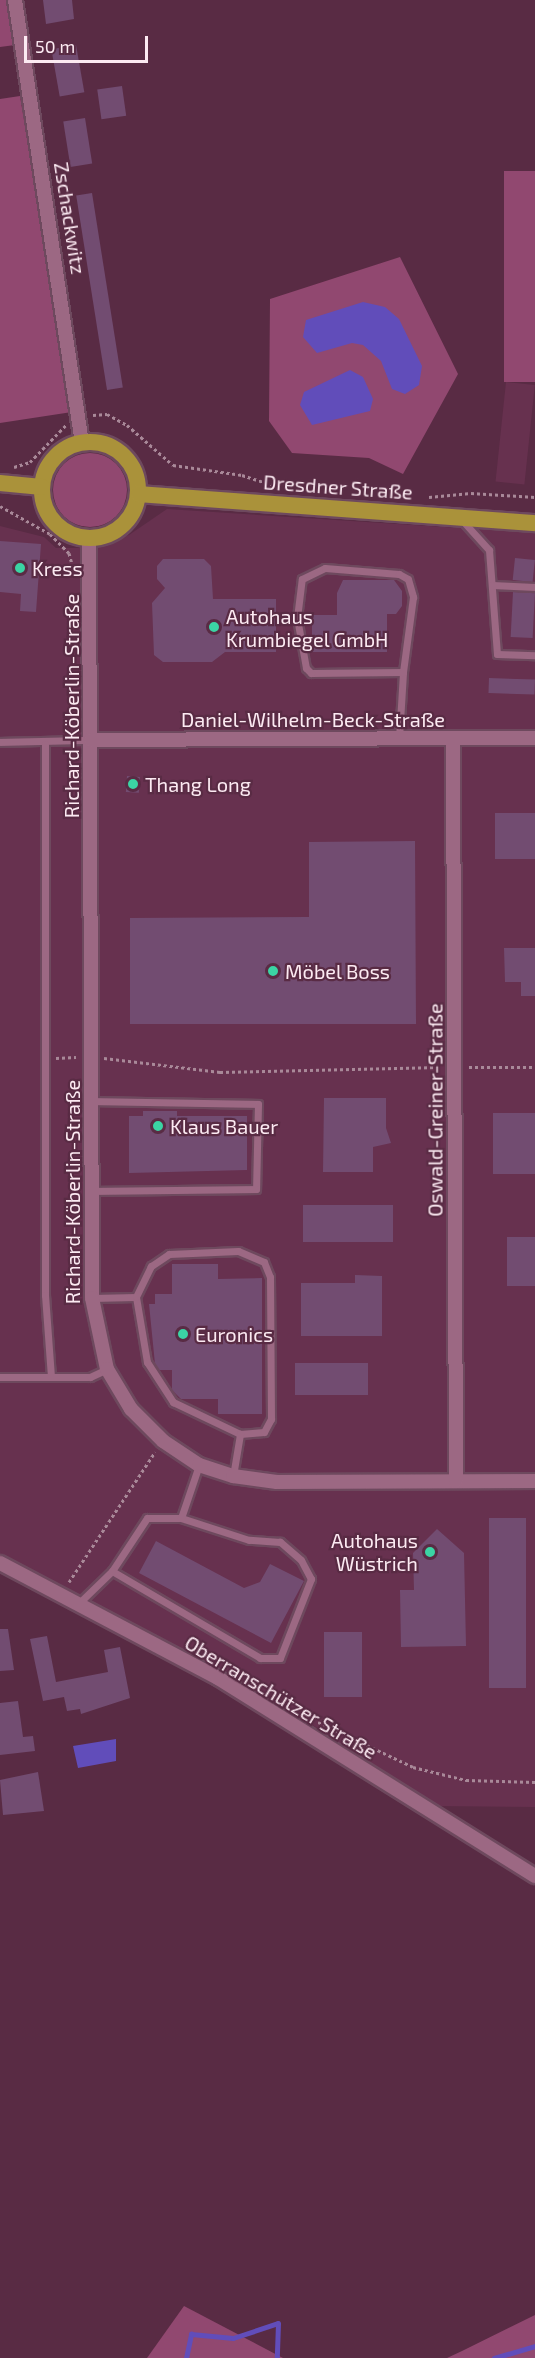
<!DOCTYPE html>
<html>
<head>
<meta charset="utf-8">
<style>
	body { margin:0 }
	#map { position:relative; width:535px; height:2358px; overflow:hidden; background:#592b44; font-family:"Exo 2",sans-serif }
	div>[style] { position:absolute }
	[style*='--x'] { left:calc(var(--x)*1px); top:calc(var(--y)*1px); width:calc(var(--w)*1px); rotate:calc(var(--a)*1deg) }
	.built>* { inset:0; background:#67314f; transform-origin:0 0 }
	.green>* { inset:0; background:#914870; transform-origin:0 0 }
	.round { border-radius:50% }
	.water>* { inset:0; background:#614dba }
	.stream>* { height:5px; margin:-2.5px; padding:0 2.5px; transform-origin:2.5px; border-radius:2.5px; background:#614dba }
	.building>* { inset:0; background:#724c71; transform-origin:0 0 }
	.path>* { height:3px; margin-top:-1.5px; transform-origin:0; background:repeating-linear-gradient(90deg,#a98999 0 3px,transparent 0 6px) }
	.roads { filter:drop-shadow(2px 0 #6e495e) drop-shadow(-2px 0 #6e495e) drop-shadow(0 2px #6e495e) drop-shadow(0 -2px #6e495e) }
	.service>* { height:7px; margin:-3.5px; padding:0 3.5px; transform-origin:3.5px; border-radius:3.5px; background:#9c6883 }
	.minor>* { height:14px; margin:-7px; padding:0 7px; transform-origin:7px; border-radius:7px; background:#9c6883 }
	.primary>* { height:16px; margin:-8px; padding:0 8px; transform-origin:8px; border-radius:8px; background:#aa923a }
	.primary>.ring { margin:-8px; padding:0; box-sizing:content-box; background:none; border:16px solid #aa923a; border-radius:50% }
	.dots>* { width:16px; height:16px; translate:-50% -50%; box-sizing:border-box; border:3px solid #592b44; border-radius:50% }
	span { translate:-50% -50%; white-space:nowrap; text-align:center; line-height:1.15; -webkit-text-stroke:4.5px #592b44; paint-order:stroke }
	.street-label { font-size:20px; color:#fceaf2 }
	.poi-label { font-size:20px; color:#fceaf2 }
	.left { translate:0 -50%; text-align:left }
	.right { translate:-100% -50%; text-align:right }
	.scale { position:absolute; left:24px; top:36px; width:124px; height:27px; box-sizing:border-box; border:3px solid #fceaf2; border-top:0; padding-left:8px; font-size:18px; line-height:21px; white-space:nowrap; color:#fceaf2; -webkit-text-stroke:4px #592b44; paint-order:stroke }
</style>
</head>
<body>
<div id="map">
	<div class="built">
		<i style="left:506px;top:382px;width:29px;height:100px;rotate:6deg"></i>
		<i style="clip-path:polygon(167px 509px,535px 533px,535px 1807px,434px 1806px,266px 1694px,0 1557px,0 526px,44px 537px,56px 548px,86px 548px,129px 535px)"></i>
	</div>
	<div class="green">
		<i style="clip-path:polygon(0 0,8px 0,15px 45px,0 47px)"></i>
		<i style="clip-path:polygon(20px 96px,72px 412px,0 423px,0 99px)"></i>
		<i style="left:504px;top:171px;width:31px;height:211px"></i>
		<i style="clip-path:polygon(400px 257px,458px 374px,403px 474px,369px 458px,292px 453px,269px 421px,270px 299px)"></i>
		<i class="round" style="left:53px;top:453px;width:74px;height:74px"></i>
		<i style="clip-path:polygon(184px 2306px,283px 2358px,147px 2358px)"></i>
		<i style="clip-path:polygon(535px 2315px,535px 2358px,447px 2358px,462px 2351px)"></i>
	</div>
	<div class="water">
		<i style="clip-path:polygon(363px 302px,385px 307px,399px 319px,422px 366px,419px 385px,405px 394px,392px 389px,381px 361px,363px 345px,352px 343px,317px 353px,303px 337px,306px 320px)"></i>
		<i style="clip-path:polygon(350px 370px,363px 377px,373px 399px,370px 411px,312px 425px,300px 405px,304px 392px)"></i>
		<i style="clip-path:polygon(116px 1739px,116px 1761px,78px 1768px,73px 1746px)"></i>
	</div>
	<div class="stream">
		<i style="--x:186;--y:2358;--w:25;--a:-78"></i>
		<i style="--x:191;--y:2334;--w:42;--a:5.4"></i>
		<i style="--x:233;--y:2338;--w:47;--a:-18.4"></i>
		<i style="--x:278;--y:2323;--w:35;--a:92"></i>
		<i style="--x:494;--y:2358;--w:43;--a:-16.3"></i>
	</div>
	<div class="building">
		<i style="clip-path:polygon(43px 0,72px 0,74px 19px,46px 24px)"></i>
		<i style="left:76px;top:45px;width:48px;height:25px;rotate:80deg"></i>
		<i style="left:122px;top:86px;width:30px;height:25px;rotate:82deg"></i>
		<i style="left:85px;top:118px;width:46px;height:22px;rotate:81deg"></i>
		<i style="left:92px;top:193px;width:197px;height:16px;rotate:81deg"></i>
		<i style="clip-path:polygon(0 541px,41px 544px,36px 612px,20px 611px,21px 594px,0 592px)"></i>
		<i style="left:515px;top:558px;width:20px;height:22px;rotate:6deg"></i>
		<i style="clip-path:polygon(163px 559px,204px 559px,211px 566px,213px 599px,276px 599px,276px 652px,225px 652px,212px 662px,163px 662px,154px 655px,152px 603px,165px 588px,157px 579px,157px 566px)"></i>
		<i style="clip-path:polygon(343px 580px,394px 580px,402px 591px,402px 606px,396px 614px,387px 614px,387px 652px,312px 652px,312px 615px,337px 615px,337px 593px)"></i>
		<i style="left:513px;top:592px;width:22px;height:45px;rotate:3deg"></i>
		<i style="left:489px;top:678px;width:46px;height:15px;rotate:2deg"></i>
		<i style="left:127px;top:776px;width:13px;height:16px;rotate:4deg"></i>
		<i style="left:495px;top:813px;width:40px;height:46px"></i>
		<i style="clip-path:polygon(415px 841px,416px 1024px,130px 1024px,130px 918px,309px 917px,309px 842px)"></i>
		<i style="clip-path:polygon(504px 948px,535px 948px,535px 996px,521px 996px,521px 982px,505px 982px)"></i>
		<i style="clip-path:polygon(324px 1098px,386px 1098px,386px 1128px,391px 1143px,373px 1147px,373px 1172px,323px 1172px)"></i>
		<i style="clip-path:polygon(143px 1111px,177px 1111px,177px 1116px,247px 1116px,247px 1170px,129px 1173px,129px 1116px,143px 1116px)"></i>
		<i style="left:493px;top:1113px;width:42px;height:61px"></i>
		<i style="left:303px;top:1205px;width:90px;height:37px"></i>
		<i style="left:507px;top:1237px;width:28px;height:49px"></i>
		<i style="clip-path:polygon(172px 1264px,218px 1264px,218px 1279px,262px 1278px,262px 1414px,218px 1414px,218px 1399px,181px 1399px,172px 1390px,172px 1370px,159px 1370px,155px 1364px,149px 1304px,155px 1304px,155px 1294px,172px 1294px)"></i>
		<i style="clip-path:polygon(355px 1275px,382px 1276px,382px 1336px,301px 1336px,301px 1283px,355px 1283px)"></i>
		<i style="left:368px;top:1363px;width:32px;height:73px;rotate:90deg"></i>
		<i style="left:489px;top:1518px;width:37px;height:170px"></i>
		<i style="clip-path:polygon(437px 1529px,464px 1553px,466px 1646px,401px 1647px,400px 1590px,414px 1590px,413px 1553px)"></i>
		<i style="clip-path:polygon(156px 1541px,244px 1588px,260px 1582px,270px 1564px,304px 1581px,271px 1643px,139px 1573px)"></i>
		<i style="clip-path:polygon(0 1629px,8px 1629px,14px 1670px,0 1671px)"></i>
		<i style="left:362px;top:1632px;width:65px;height:38px;rotate:90deg"></i>
		<i style="clip-path:polygon(47px 1636px,56px 1682px,108px 1672px,104px 1650px,120px 1647px,130px 1698px,81px 1714px,80px 1709px,67px 1711px,64px 1697px,43px 1701px,30px 1639px)"></i>
		<i style="clip-path:polygon(18px 1701px,23px 1737px,33px 1736px,35px 1751px,0 1755px,0 1703px)"></i>
		<i style="clip-path:polygon(38px 1772px,44px 1811px,3px 1815px,0 1780px)"></i>
	</div>
	<div class="path">
		<i style="--x:93;--y:415;--w:14;--a:-4"></i>
		<i style="--x:107;--y:414;--w:23;--a:29"></i>
		<i style="--x:127;--y:425;--w:61;--a:41"></i>
		<i style="--x:173;--y:465;--w:70;--a:8.2"></i>
		<i style="--x:242;--y:475;--w:36;--a:18"></i>
		<i style="--x:14;--y:467;--w:17;--a:-17"></i>
		<i style="--x:30;--y:462;--w:52;--a:-45.8"></i>
		<i style="--x:429;--y:497;--w:42;--a:-5.4"></i>
		<i style="--x:471;--y:493;--w:64;--a:3.6"></i>
		<i style="--x:0;--y:506;--w:57;--a:29.2"></i>
		<i style="--x:50;--y:534;--w:27;--a:45"></i>
		<i style="--x:69;--y:553;--w:16;--a:75"></i>
		<i style="--x:56;--y:1058;--w:20;--a:-3"></i>
		<i style="--x:104;--y:1058;--w:117;--a:6.9"></i>
		<i style="--x:220;--y:1072;--w:221;--a:-1.3"></i>
		<i style="--x:469;--y:1067;--w:66;--a:0"></i>
		<i style="--x:69;--y:1582;--w:156;--a:-56.5"></i>
		<i style="--x:318;--y:1722;--w:105;--a:25.3"></i>
		<i style="--x:413;--y:1767;--w:55;--a:13.8"></i>
		<i style="--x:466;--y:1780;--w:69;--a:1.7"></i>
	</div>
	<div class="roads">
		<div class="service">
			<i style="--x:461;--y:519;--w:42;--a:47.9"></i>
			<i style="--x:489;--y:550;--w:104;--a:85.6"></i>
			<i style="--x:497;--y:654;--w:38;--a:2"></i>
			<i style="--x:492;--y:585;--w:43;--a:2.7"></i>
			<i style="--x:399;--y:738;--w:66;--a:-86.5"></i>
			<i style="--x:403;--y:672;--w:92;--a:179.4"></i>
			<i style="--x:311;--y:673;--w:7;--a:-135"></i>
			<i style="--x:306;--y:668;--w:51;--a:-100.2"></i>
			<i style="--x:297;--y:618;--w:39;--a:-83"></i>
			<i style="--x:302;--y:579;--w:25;--a:-26"></i>
			<i style="--x:325;--y:568;--w:74;--a:4.6"></i>
			<i style="--x:399;--y:574;--w:10;--a:29"></i>
			<i style="--x:408;--y:579;--w:19;--a:74"></i>
			<i style="--x:413;--y:597;--w:76;--a:97.6"></i>
			<i style="--x:0;--y:742;--w:91;--a:-1.3"></i>
			<i style="--x:45;--y:744;--w:551;--a:90"></i>
			<i style="--x:45;--y:1295;--w:82;--a:85.8"></i>
			<i style="--x:92;--y:1101;--w:166;--a:1"></i>
			<i style="--x:258;--y:1104;--w:85;--a:91.3"></i>
			<i style="--x:256;--y:1189;--w:164;--a:179.3"></i>
			<i style="--x:92;--y:1298;--w:44;--a:-1.3"></i>
			<i style="--x:136;--y:1297;--w:66;--a:80.4"></i>
			<i style="--x:147;--y:1362;--w:48;--a:57"></i>
			<i style="--x:173;--y:1402;--w:74;--a:25.5"></i>
			<i style="--x:240;--y:1434;--w:24;--a:-5"></i>
			<i style="--x:264;--y:1432;--w:15;--a:-62"></i>
			<i style="--x:271;--y:1419;--w:142;--a:-90.4"></i>
			<i style="--x:270;--y:1277;--w:16;--a:-112"></i>
			<i style="--x:264;--y:1262;--w:28;--a:-157"></i>
			<i style="--x:238;--y:1251;--w:69;--a:177.5"></i>
			<i style="--x:169;--y:1254;--w:22;--a:146"></i>
			<i style="--x:151;--y:1266;--w:34;--a:116"></i>
			<i style="--x:0;--y:1377;--w:90;--a:0"></i>
			<i style="--x:90;--y:1377;--w:19;--a:-25"></i>
			<i style="--x:233;--y:1476;--w:43;--a:-80.5"></i>
			<i style="--x:181;--y:1518;--w:34;--a:180"></i>
			<i style="--x:147;--y:1518;--w:64;--a:123.4"></i>
			<i style="--x:112;--y:1571;--w:172;--a:30.4"></i>
			<i style="--x:260;--y:1658;--w:20;--a:0"></i>
			<i style="--x:280;--y:1658;--w:85;--a:-68.6"></i>
			<i style="--x:311;--y:1579;--w:21;--a:-118"></i>
			<i style="--x:301;--y:1560;--w:28;--a:-139"></i>
			<i style="--x:280;--y:1542;--w:31;--a:-176"></i>
			<i style="--x:249;--y:1540;--w:71;--a:-162.1"></i>
			<i style="--x:181;--y:1518;--w:56;--a:-71.2"></i>
			<i style="--x:78;--y:1604;--w:47;--a:-44.1"></i>
		</div>
		<div class="minor">
			<i style="--x:15;--y:0;--w:447;--a:81.4"></i>
			<i style="--x:89;--y:539;--w:759;--a:89.77"></i>
			<i style="--x:92;--y:1298;--w:73;--a:78.1"></i>
			<i style="--x:107;--y:1369;--w:47;--a:59"></i>
			<i style="--x:131;--y:1409;--w:45;--a:45"></i>
			<i style="--x:163;--y:1441;--w:43;--a:33.7"></i>
			<i style="--x:199;--y:1465;--w:36;--a:18"></i>
			<i style="--x:233;--y:1476;--w:44;--a:7.8"></i>
			<i style="--x:277;--y:1482;--w:258;--a:-0.2"></i>
			<i style="--x:453;--y:738;--w:743;--a:89.77"></i>
			<i style="--x:91;--y:740;--w:444;--a:-0.3"></i>
			<i style="--x:0;--y:1563;--w:246;--a:27.8"></i>
			<i style="--x:218;--y:1678;--w:374;--a:32"></i>
		</div>
		<div class="primary">
			<i class="ring" style="left:42px;top:442px;width:80px;height:80px"></i>
			<i style="--x:0;--y:483;--w:42;--a:5.4"></i>
			<i style="--x:139;--y:494;--w:397;--a:4.2"></i>
		</div>
	</div>
	<div class="dots">
		<i style="left:20px;top:568px;background:#3bd4a4"></i>
		<i style="left:214px;top:627px;background:#3bd4a4"></i>
		<i style="left:133px;top:784px;background:#3bd4a4"></i>
		<i style="left:273px;top:971px;background:#3bd4a4"></i>
		<i style="left:158px;top:1126px;background:#3bd4a4"></i>
		<i style="left:183px;top:1334px;background:#3bd4a4"></i>
		<i style="left:430px;top:1552px;background:#3bd4a4"></i>
	</div>
	<div class="street-label">
		<span style="left:70px;top:218px;rotate:81deg">Zschackwitz</span>
		<span style="left:338px;top:487px;rotate:4deg">Dresdner Straße</span>
		<span style="left:71px;top:706px;rotate:-90deg">Richard-Köberlin-Straße</span>
		<span style="left:313px;top:719px">Daniel-Wilhelm-Beck-Straße</span>
		<span style="left:435px;top:1110px;rotate:-90deg">Oswald-Greiner-Straße</span>
		<span style="left:72px;top:1192px;rotate:-90deg">Richard-Köberlin-Straße</span>
		<span style="left:281px;top:1697px;rotate:31deg">Oberranschützer Straße</span>
	</div>
	<div class="poi-label">
		<span class="left" style="left:32px;top:568px">Kress</span>
		<span class="left" style="left:226px;top:628px">Autohaus<br>Krumbiegel GmbH</span>
		<span class="left" style="left:145px;top:784px">Thang Long</span>
		<span class="left" style="left:285px;top:971px">Möbel Boss</span>
		<span class="left" style="left:170px;top:1126px">Klaus Bauer</span>
		<span class="left" style="left:195px;top:1334px">Euronics</span>
		<span class="right" style="left:418px;top:1552px">Autohaus<br>Wüstrich</span>
	</div>
	<div class="scale">50 m</div>
</div>
</body>
</html>
